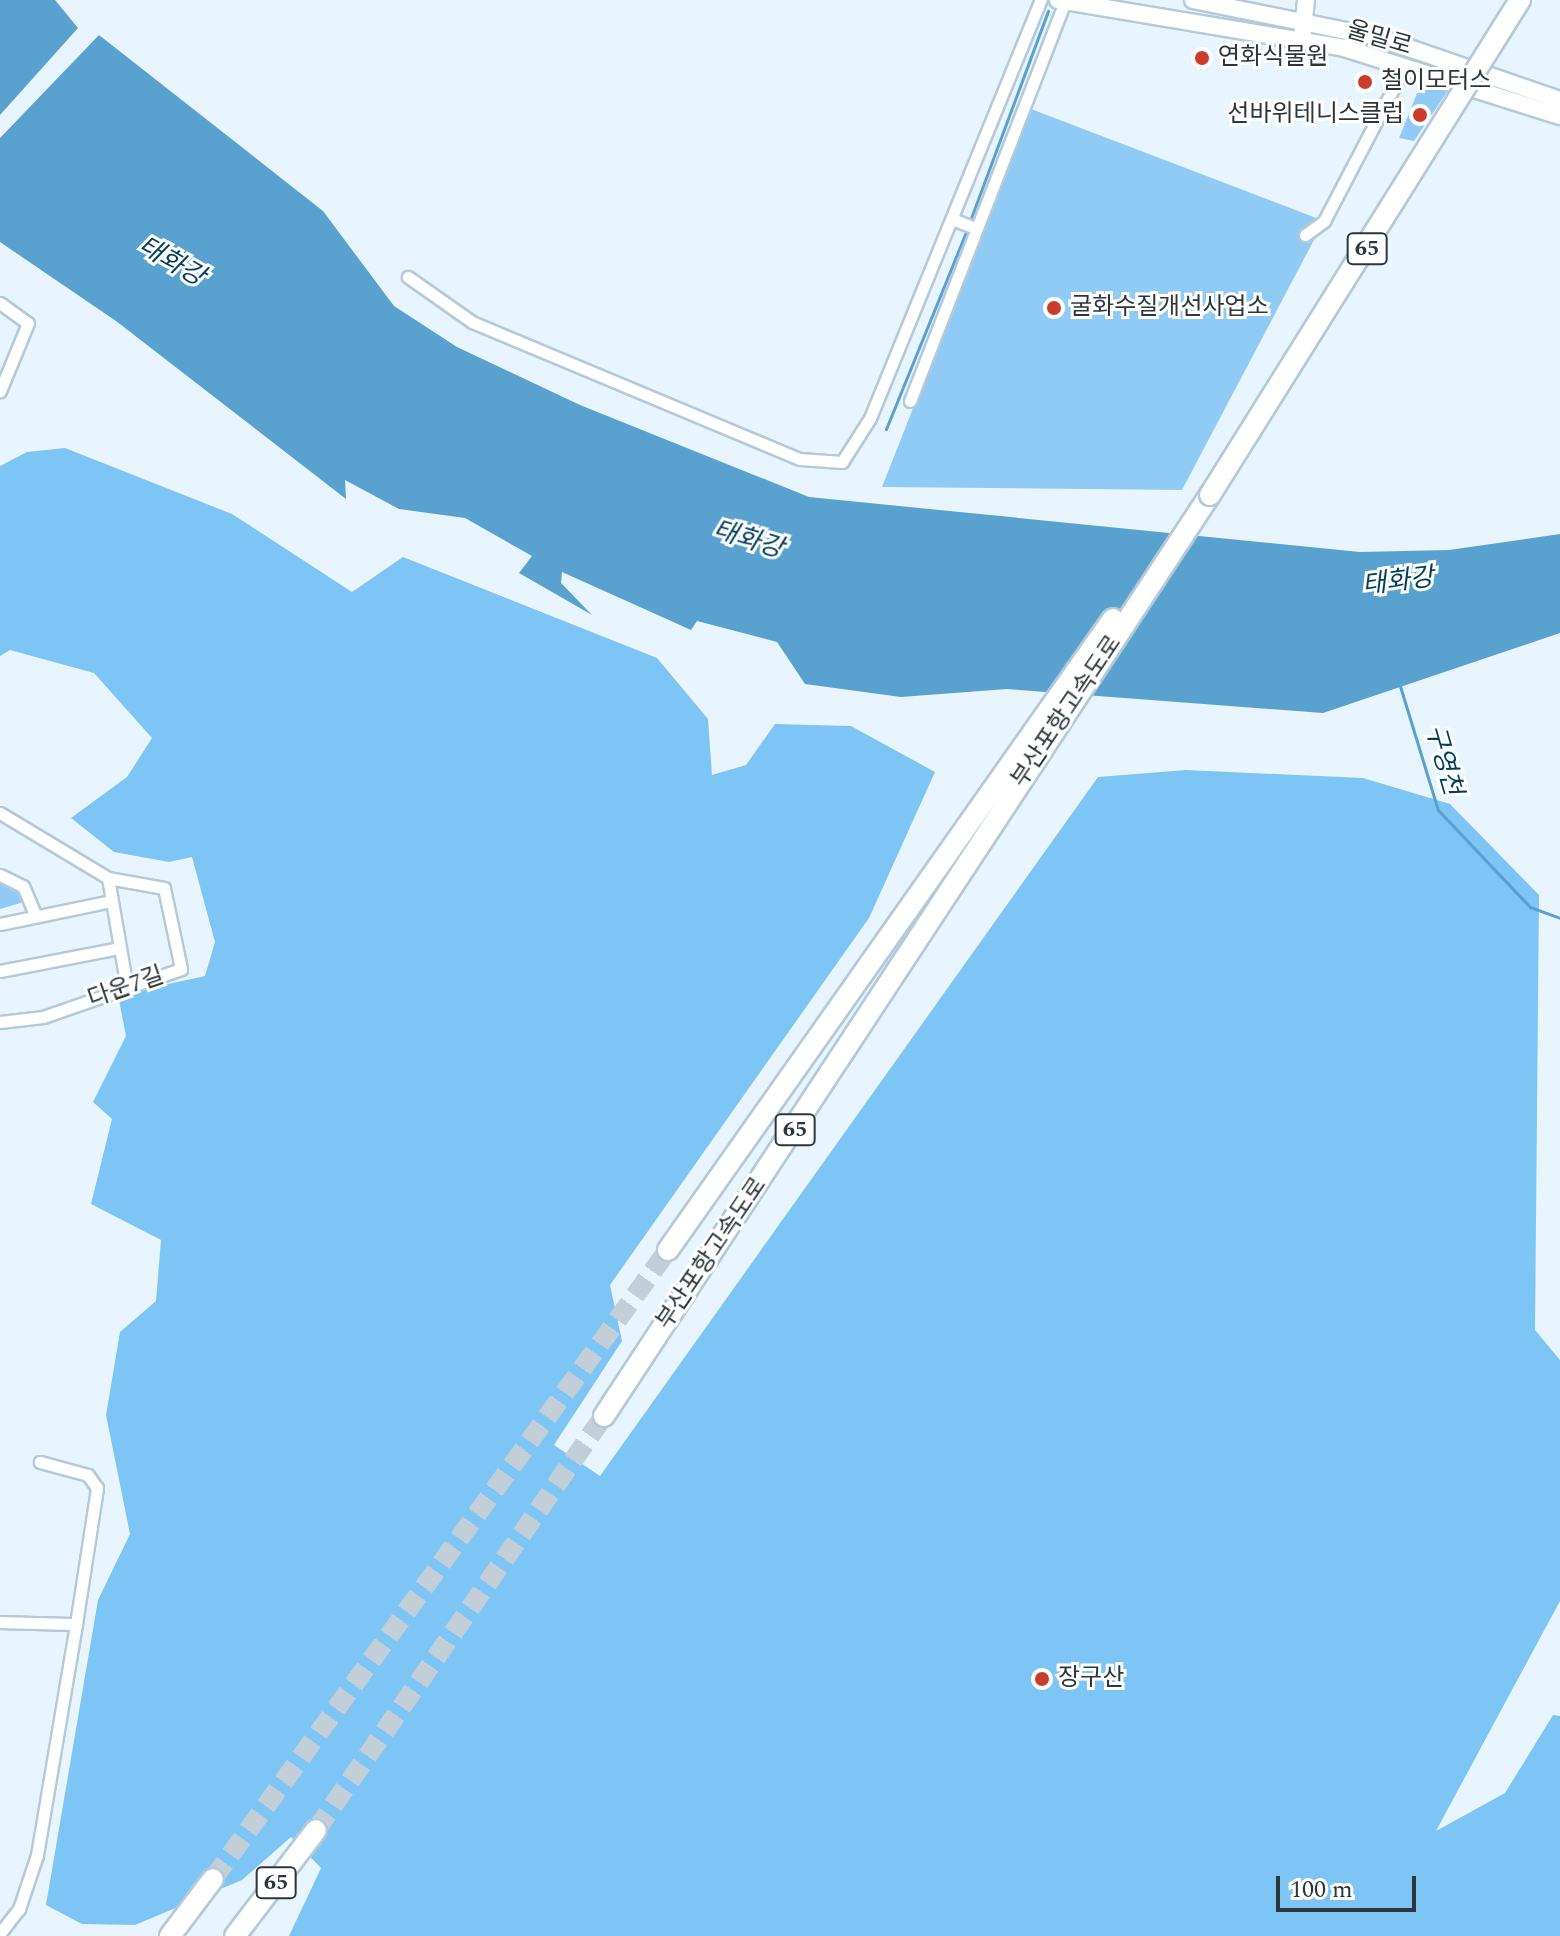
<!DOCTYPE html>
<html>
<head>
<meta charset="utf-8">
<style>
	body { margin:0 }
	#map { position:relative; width:1560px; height:1936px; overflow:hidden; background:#e8f5ff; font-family:Spectral,"Noto Sans KR",serif }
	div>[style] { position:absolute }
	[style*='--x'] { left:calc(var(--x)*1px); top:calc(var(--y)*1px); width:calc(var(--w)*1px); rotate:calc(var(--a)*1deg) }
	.green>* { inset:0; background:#8fcbf4 }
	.forest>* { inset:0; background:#7cc5f5 }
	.water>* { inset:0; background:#59a2d0 }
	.stream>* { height:3px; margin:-1.5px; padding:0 1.5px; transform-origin:1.5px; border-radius:1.5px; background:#59a2d0 }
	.motorway-tunnel>* { height:20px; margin-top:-10px; transform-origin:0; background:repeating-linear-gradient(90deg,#c3cfd8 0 20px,transparent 0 30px) }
	.roads { filter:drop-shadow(2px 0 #b4cad9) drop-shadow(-2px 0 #b4cad9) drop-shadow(0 2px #b4cad9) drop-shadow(0 -2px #b4cad9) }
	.minor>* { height:11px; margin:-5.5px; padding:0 5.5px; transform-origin:5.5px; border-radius:5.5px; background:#fff }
	.secondary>* { height:16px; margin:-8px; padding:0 8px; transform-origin:8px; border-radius:8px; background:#fff }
	.primary>* { height:16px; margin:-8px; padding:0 8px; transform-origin:8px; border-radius:8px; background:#fff }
	.motorway>* { height:20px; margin:-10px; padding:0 10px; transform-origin:10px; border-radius:10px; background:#fff }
	.bridges { filter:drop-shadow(2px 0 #b4cad9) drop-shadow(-2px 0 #b4cad9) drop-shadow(0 2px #b4cad9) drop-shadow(0 -2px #b4cad9) }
	.motorway-bridge>* { height:20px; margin:-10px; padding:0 10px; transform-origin:10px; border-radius:10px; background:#fff }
	.dots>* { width:22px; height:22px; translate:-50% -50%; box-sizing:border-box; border:4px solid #fff; border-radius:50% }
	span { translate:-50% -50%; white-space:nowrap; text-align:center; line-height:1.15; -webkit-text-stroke:6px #fff; paint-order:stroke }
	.shield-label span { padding:2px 6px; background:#fff; border:2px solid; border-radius:6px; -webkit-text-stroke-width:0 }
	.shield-label { font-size:22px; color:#2d363b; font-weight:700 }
	.street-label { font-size:24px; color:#2d363b }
	.poi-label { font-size:24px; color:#2d363b }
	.left { translate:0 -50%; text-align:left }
	.right { translate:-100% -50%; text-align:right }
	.water-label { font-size:26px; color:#003e5d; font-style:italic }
	.scale { position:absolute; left:1276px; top:1876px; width:140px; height:36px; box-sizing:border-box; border:4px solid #2d363b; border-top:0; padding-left:10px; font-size:24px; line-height:28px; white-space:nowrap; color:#2d363b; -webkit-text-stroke:6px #fff; paint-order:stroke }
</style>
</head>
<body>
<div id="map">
	<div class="green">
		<i style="clip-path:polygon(1422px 81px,1447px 92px,1414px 141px,1399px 138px)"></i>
		<i style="clip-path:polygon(1031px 109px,1324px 221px,1182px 490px,882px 487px)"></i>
		<i style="clip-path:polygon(0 878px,12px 883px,24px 902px,0 909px)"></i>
	</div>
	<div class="forest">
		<i style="clip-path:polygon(65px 448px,232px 514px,352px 592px,403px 557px,657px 658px,708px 719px,712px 775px,746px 765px,775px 724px,851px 726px,935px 772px,869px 918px,610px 1285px,622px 1341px,554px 1445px,600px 1476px,1098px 777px,1186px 770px,1363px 778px,1450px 804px,1539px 895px,1535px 1330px,1560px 1360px,1560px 1601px,1436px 1831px,1505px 1793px,1553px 1715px,1560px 1716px,1560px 1936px,289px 1936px,321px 1868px,291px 1837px,242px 1880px,135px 1925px,82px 1924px,46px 1905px,98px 1600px,130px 1534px,106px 1415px,120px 1332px,156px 1301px,161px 1240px,91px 1204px,112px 1119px,93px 1102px,126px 1036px,118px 995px,205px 976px,215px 942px,192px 857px,169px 862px,114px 852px,71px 818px,127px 777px,152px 738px,94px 673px,10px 650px,0 656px,0 466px,27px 452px)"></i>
	</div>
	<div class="water">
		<i style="clip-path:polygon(0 0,55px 0,78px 28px,0 115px)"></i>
		<i style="clip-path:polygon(99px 35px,323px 211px,394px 306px,457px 347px,580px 405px,809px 497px,1360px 552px,1449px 550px,1560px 534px,1560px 633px,1323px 713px,1007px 689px,901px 697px,805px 684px,777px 642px,697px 621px,691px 630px,562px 572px,561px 583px,592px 615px,519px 573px,532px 556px,465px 518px,399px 509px,345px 480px,346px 499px,116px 321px,0 242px,0 138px)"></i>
	</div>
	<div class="stream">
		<i style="--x:971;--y:218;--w:221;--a:-69.6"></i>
		<i style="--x:886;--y:429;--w:213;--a:-67.9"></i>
		<i style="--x:1400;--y:686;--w:130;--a:73"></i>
		<i style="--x:1438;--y:810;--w:134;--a:46.5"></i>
		<i style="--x:1530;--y:907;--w:32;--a:20"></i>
	</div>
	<div class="motorway-tunnel">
		<i style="--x:316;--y:1830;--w:504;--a:-55.18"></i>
		<i style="--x:213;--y:1879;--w:776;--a:-54.12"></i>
	</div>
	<div class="roads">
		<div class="minor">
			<i style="--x:952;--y:219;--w:25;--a:21"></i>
			<i style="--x:1305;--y:235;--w:24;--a:-36"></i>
			<i style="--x:1324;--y:221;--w:175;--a:-62.4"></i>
			<i style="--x:408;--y:277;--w:78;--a:35.1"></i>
			<i style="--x:472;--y:322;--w:355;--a:22.7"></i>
			<i style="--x:800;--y:459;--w:42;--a:4.1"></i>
			<i style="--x:842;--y:462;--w:52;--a:-57.5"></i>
			<i style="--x:870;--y:418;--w:452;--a:-67.8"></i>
			<i style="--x:0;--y:303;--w:34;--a:36"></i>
			<i style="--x:28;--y:323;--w:74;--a:112.4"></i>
			<i style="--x:910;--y:401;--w:429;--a:-68.8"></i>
			<i style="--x:0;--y:813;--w:126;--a:31"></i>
			<i style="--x:108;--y:878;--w:57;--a:10.1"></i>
			<i style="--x:164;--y:888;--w:83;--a:78.1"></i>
			<i style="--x:181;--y:969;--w:146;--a:160.8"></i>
			<i style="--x:43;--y:1017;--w:43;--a:173.4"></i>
			<i style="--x:0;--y:875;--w:25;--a:26"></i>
			<i style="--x:23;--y:886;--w:33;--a:67"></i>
			<i style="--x:108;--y:878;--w:112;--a:80.2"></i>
			<i style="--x:0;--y:924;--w:113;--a:-11.7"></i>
			<i style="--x:0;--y:971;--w:122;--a:-10.9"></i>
			<i style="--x:0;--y:1622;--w:76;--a:1.5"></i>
			<i style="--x:76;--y:1624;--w:138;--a:-81.2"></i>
			<i style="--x:97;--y:1488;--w:16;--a:-125"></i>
			<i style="--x:88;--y:1475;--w:50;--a:-164.8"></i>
			<i style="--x:0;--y:1933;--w:31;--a:-52"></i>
			<i style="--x:19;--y:1909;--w:57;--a:-71.6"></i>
			<i style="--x:37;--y:1855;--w:234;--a:-80.4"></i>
		</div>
		<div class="secondary">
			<i style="--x:1302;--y:40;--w:40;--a:-84.3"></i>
		</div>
		<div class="primary">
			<i style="--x:1058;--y:0;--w:290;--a:9.5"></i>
			<i style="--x:1344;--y:48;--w:226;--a:17.5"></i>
			<i style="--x:1193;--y:0;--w:188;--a:11.4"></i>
			<i style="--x:1377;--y:37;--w:194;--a:19"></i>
		</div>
		<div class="motorway">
			<i style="--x:668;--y:1250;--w:772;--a:-54.81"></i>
			<i style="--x:604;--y:1416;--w:1102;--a:-56.66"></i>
			<i style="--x:170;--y:1936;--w:71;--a:-53"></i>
			<i style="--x:235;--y:1936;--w:133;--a:-52.6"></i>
		</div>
	</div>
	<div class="bridges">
		<div class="motorway-bridge">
			<i style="--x:1210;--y:495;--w:584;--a:-57.94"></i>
		</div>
	</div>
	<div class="dots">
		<i style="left:1202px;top:58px;background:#ca3d2d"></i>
		<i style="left:1365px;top:82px;background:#ca3d2d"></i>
		<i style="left:1420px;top:115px;background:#ca3d2d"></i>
		<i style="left:1054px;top:308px;background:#ca3d2d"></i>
		<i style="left:1042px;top:1679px;background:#ca3d2d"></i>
	</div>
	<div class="shield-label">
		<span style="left:1367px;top:249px">65</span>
		<span style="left:795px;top:1130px">65</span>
		<span style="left:276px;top:1883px">65</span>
	</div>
	<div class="street-label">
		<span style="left:1379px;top:39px;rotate:16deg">울밀로</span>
		<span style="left:1067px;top:712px;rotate:-56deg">부산포항고속도로</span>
		<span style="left:126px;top:988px;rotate:-19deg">다운7길</span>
		<span style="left:712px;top:1254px;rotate:-56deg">부산포항고속도로</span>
	</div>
	<div class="poi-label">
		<span class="left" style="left:1218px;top:58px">연화식물원</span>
		<span class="left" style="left:1381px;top:82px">철이모터스</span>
		<span class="right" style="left:1404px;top:115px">선바위테니스클럽</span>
		<span class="left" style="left:1070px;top:308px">굴화수질개선사업소</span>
		<span class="left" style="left:1058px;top:1679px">장구산</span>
	</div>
	<div class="water-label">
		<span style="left:171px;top:262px;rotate:30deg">태화강</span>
		<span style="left:748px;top:540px;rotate:17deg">태화강</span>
		<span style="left:1398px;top:582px;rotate:-7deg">태화강</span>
		<span style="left:1443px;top:760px;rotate:74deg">구영천</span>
	</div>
	<div class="scale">100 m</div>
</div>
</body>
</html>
